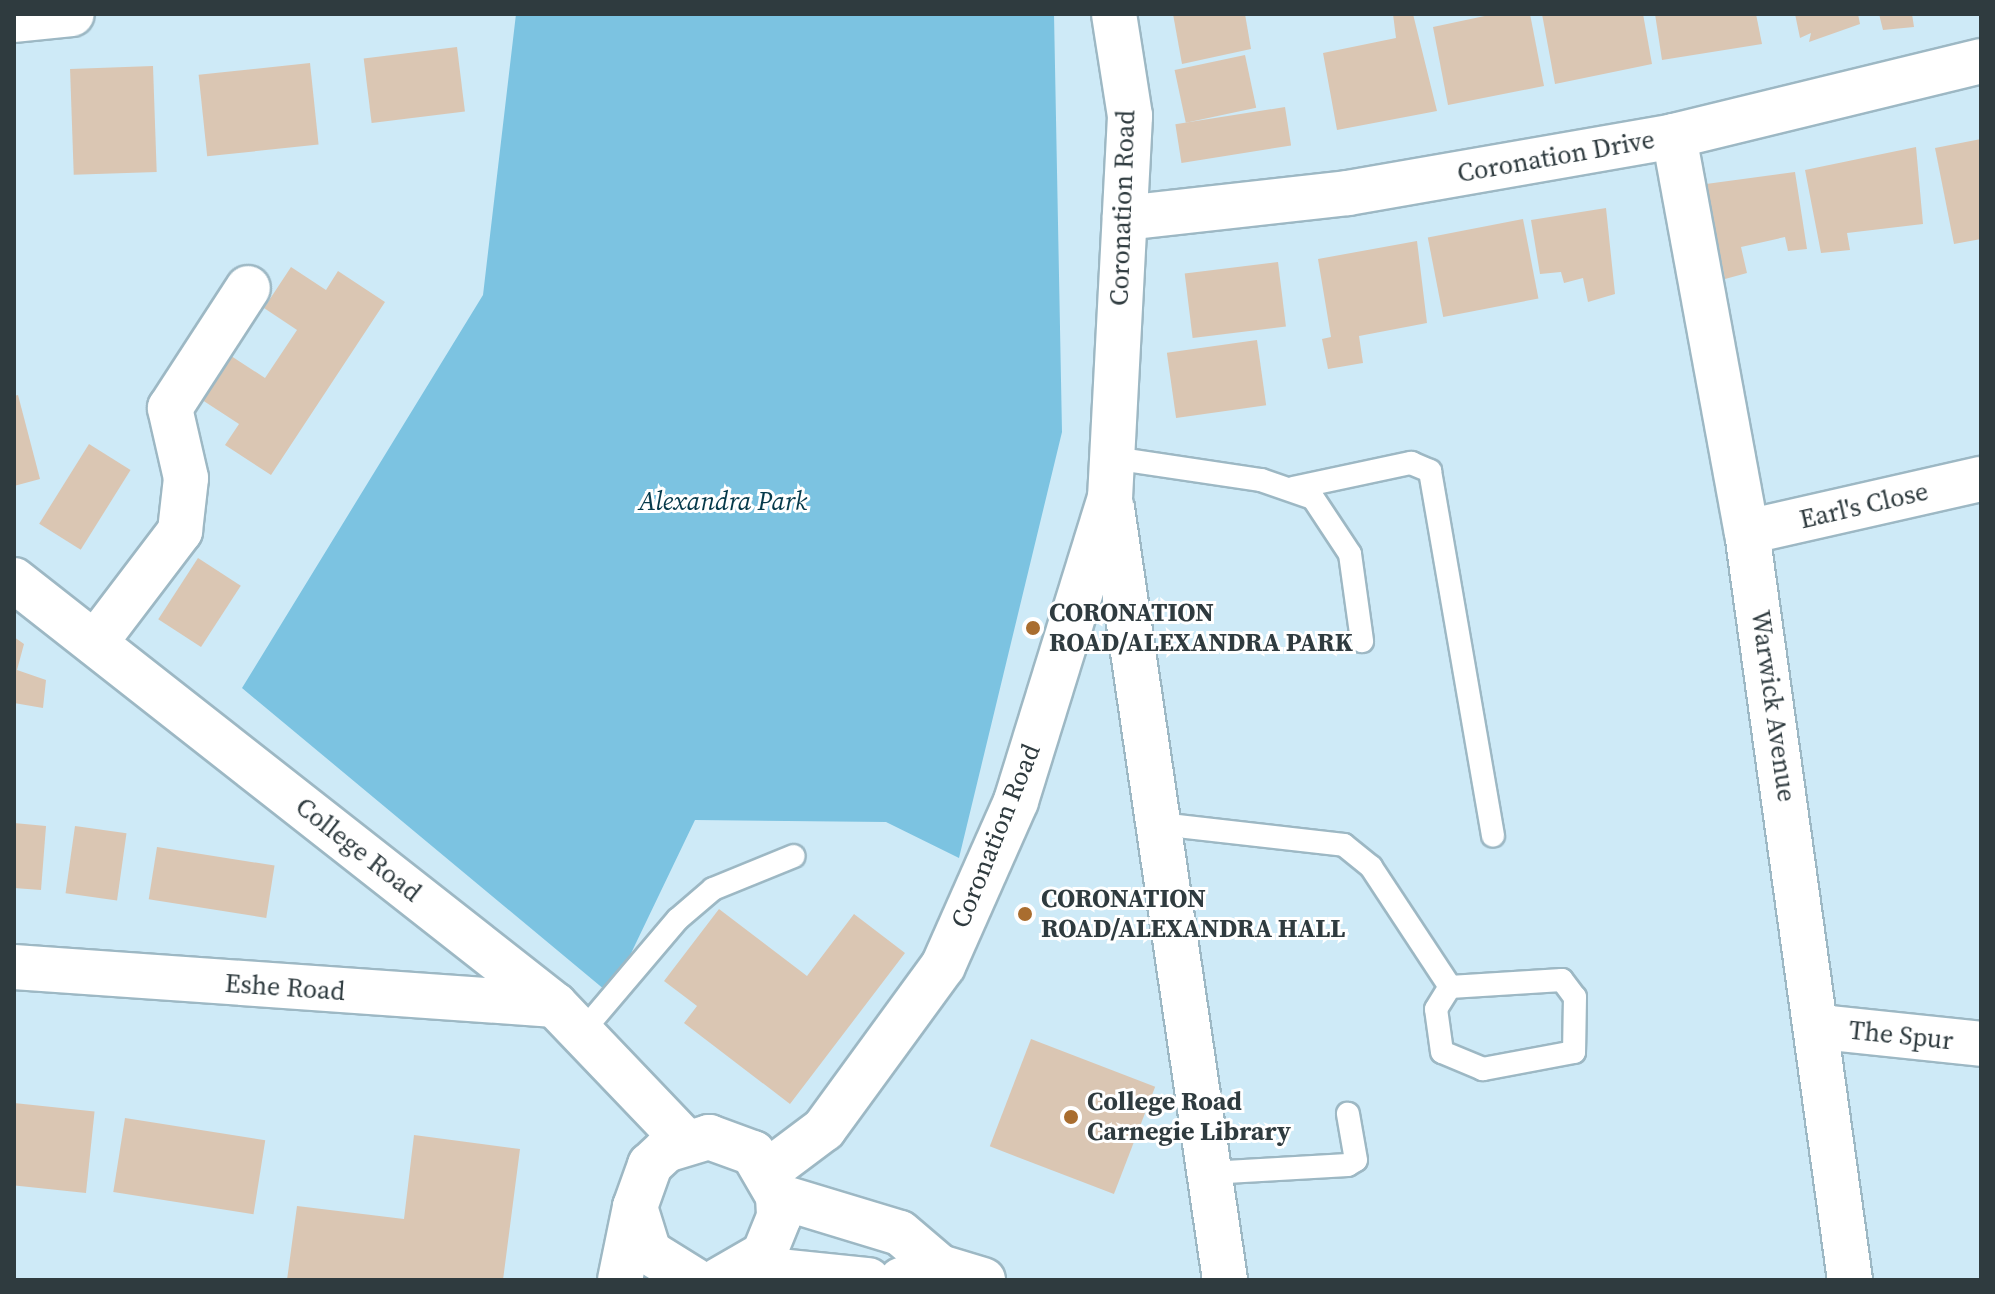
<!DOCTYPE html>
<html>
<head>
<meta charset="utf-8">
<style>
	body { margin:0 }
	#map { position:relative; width:1995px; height:1294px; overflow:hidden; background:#ceeaf7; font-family:"Source Serif 4",serif }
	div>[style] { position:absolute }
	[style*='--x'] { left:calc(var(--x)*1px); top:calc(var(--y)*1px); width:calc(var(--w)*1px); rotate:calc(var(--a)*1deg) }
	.green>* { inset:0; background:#7cc3e1 }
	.building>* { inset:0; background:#dac6b3; transform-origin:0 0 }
	.roads { filter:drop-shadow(2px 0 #9db8c4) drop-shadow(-2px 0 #9db8c4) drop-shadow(0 2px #9db8c4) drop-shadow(0 -2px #9db8c4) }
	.service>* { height:22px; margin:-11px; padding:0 11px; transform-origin:11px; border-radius:11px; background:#fff }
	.minor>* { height:44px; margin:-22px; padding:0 22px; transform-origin:22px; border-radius:22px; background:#fff }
	.tertiary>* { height:44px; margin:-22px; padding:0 22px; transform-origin:22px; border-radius:22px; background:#fff }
	.dots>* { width:22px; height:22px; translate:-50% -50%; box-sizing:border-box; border:4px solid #fff; border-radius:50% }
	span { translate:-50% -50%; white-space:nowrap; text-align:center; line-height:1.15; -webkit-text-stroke:6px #fff; paint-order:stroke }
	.street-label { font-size:26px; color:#2f3b3f }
	.park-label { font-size:26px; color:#05394a; font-style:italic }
	.poi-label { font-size:26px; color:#2f3b3f; font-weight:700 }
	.left { translate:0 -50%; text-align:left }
	.frame { position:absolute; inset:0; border:16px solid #2f3b3f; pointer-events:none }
</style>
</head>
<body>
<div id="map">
	<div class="green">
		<i style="clip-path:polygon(516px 14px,1054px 14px,1062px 432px,959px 858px,886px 822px,695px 820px,611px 995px,242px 688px,483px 295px)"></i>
	</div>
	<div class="building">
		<i style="clip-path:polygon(1173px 14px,1245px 14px,1251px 49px,1182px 64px)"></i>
		<i style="clip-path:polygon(1393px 14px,1413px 14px,1437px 111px,1337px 130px,1323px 53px,1396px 38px)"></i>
		<i style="clip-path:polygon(1494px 14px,1530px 14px,1544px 86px,1448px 105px,1433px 27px)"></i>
		<i style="clip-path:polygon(1542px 14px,1643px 14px,1652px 64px,1555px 84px)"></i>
		<i style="clip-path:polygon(1655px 14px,1756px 14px,1762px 44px,1662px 60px)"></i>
		<i style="clip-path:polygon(1795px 14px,1858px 14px,1860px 24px,1809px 42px,1811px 33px,1800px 38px)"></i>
		<i style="clip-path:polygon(1879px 14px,1912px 14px,1914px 27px,1883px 30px)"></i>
		<i style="left:457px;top:47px;width:65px;height:94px;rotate:83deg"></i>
		<i style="left:1245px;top:55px;width:54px;height:72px;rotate:78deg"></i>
		<i style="left:310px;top:63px;width:82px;height:112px;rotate:84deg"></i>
		<i style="left:153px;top:66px;width:106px;height:83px;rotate:88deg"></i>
		<i style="left:1285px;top:107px;width:39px;height:111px;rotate:81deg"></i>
		<i style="clip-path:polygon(1981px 139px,1981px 239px,1954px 244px,1935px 148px)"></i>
		<i style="clip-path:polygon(1916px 147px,1923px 224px,1847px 233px,1850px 250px,1821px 253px,1805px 170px)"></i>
		<i style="clip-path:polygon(1795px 172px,1807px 249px,1788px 251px,1785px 237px,1741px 247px,1747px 273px,1725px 279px,1706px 184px)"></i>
		<i style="clip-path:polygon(1606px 208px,1615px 294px,1588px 302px,1583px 278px,1564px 283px,1561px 272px,1540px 274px,1531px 220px)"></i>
		<i style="left:1523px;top:219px;width:81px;height:97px;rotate:79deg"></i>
		<i style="clip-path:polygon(1417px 241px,1427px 323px,1359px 336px,1363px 363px,1328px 369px,1322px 339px,1331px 337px,1318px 259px)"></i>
		<i style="left:1278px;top:262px;width:65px;height:94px;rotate:83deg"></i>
		<i style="clip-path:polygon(291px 267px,326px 290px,338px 271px,385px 302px,271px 475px,225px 445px,239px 424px,193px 394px,222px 350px,265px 378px,297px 330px,264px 308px)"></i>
		<i style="left:1257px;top:340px;width:66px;height:91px;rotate:82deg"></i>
		<i style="clip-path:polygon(18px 395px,40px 479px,14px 486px,14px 396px)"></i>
		<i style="left:89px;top:444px;width:49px;height:94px;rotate:32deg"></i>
		<i style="left:198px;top:558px;width:51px;height:73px;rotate:33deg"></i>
		<i style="clip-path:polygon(14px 637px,24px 644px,17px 670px,46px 680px,43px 708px,14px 703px)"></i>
		<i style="clip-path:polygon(14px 823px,46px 826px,41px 890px,14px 888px)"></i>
		<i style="left:75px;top:826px;width:52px;height:68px;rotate:8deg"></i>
		<i style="left:157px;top:847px;width:119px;height:53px;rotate:9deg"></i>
		<i style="clip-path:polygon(719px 909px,807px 976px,854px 914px,905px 953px,790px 1104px,684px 1023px,697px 1006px,664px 981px)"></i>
		<i style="left:1031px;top:1039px;width:133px;height:115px;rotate:21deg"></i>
		<i style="left:14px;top:1103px;width:81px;height:82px;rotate:6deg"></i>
		<i style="left:125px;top:1118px;width:142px;height:75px;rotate:9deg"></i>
		<i style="clip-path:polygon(414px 1135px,520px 1149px,503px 1280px,287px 1280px,297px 1206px,404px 1219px)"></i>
	</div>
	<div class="roads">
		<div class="service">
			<i style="--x:1113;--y:458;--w:150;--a:8.5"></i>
			<i style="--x:1261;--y:480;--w:55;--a:19.1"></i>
			<i style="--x:1313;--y:498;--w:67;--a:56.5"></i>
			<i style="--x:1350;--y:554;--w:88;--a:82.1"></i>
			<i style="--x:1293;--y:488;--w:121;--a:-12"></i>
			<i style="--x:1411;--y:463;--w:21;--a:23"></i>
			<i style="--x:1430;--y:471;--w:370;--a:80.2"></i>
			<i style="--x:1160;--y:824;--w:185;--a:6.5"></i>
			<i style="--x:1344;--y:845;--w:35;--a:39"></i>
			<i style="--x:1371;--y:867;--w:144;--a:56.6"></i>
			<i style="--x:1562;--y:980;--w:21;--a:53"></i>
			<i style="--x:1575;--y:997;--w:55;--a:91"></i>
			<i style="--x:1574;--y:1052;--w:93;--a:169.4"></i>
			<i style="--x:1483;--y:1069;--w:44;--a:-157.5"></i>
			<i style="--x:1442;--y:1052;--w:43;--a:-97.9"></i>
			<i style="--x:1436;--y:1009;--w:26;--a:-58"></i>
			<i style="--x:1450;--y:987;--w:112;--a:-3.6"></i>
			<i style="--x:582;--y:1032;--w:148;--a:-49.7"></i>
			<i style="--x:678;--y:919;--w:46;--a:-40.6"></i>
			<i style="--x:713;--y:889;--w:87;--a:-22.2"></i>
			<i style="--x:1209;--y:1173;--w:139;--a:-3.3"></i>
			<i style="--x:1348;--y:1165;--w:9;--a:-32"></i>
			<i style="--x:1356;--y:1160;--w:47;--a:-99.9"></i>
		</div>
		<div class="minor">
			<i style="--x:14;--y:20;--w:58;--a:-5.9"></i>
			<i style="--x:1674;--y:136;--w:403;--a:79.6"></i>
			<i style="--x:1747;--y:532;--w:755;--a:82.16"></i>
			<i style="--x:1125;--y:218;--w:224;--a:-6.4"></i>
			<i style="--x:1348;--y:193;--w:331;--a:-9.9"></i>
			<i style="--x:1674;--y:136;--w:316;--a:-13.7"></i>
			<i style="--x:1112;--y:508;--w:780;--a:81.67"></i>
			<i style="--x:1747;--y:532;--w:240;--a:-12.8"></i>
			<i style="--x:95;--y:643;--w:141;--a:-52.8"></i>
			<i style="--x:180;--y:531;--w:53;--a:-83.5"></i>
			<i style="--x:186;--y:478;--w:72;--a:-102.9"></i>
			<i style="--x:170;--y:408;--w:143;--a:-57"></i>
			<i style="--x:14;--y:967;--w:542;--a:4.02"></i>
			<i style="--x:1820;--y:1027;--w:162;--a:6"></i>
			<i style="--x:768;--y:1171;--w:70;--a:-36.9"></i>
			<i style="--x:824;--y:1129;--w:202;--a:-53.9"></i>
			<i style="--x:943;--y:966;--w:180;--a:-66.1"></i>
			<i style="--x:1016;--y:801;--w:317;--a:-72.8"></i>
			<i style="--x:1110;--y:498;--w:383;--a:-87"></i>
			<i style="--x:1130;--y:116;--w:103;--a:-98.9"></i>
			<i style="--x:620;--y:1280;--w:75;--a:-78.4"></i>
		</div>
		<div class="tertiary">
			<i style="--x:14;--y:580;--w:688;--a:38.15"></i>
			<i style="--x:555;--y:1005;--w:188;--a:46.3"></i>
			<i style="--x:778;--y:1196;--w:127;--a:16.9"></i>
			<i style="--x:900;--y:1233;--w:52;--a:40.4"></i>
			<i style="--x:940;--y:1267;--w:45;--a:16.8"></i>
			<i style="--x:749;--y:1268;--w:120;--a:5.8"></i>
			<i style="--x:694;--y:1280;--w:53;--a:-148.1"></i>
			<i style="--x:649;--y:1252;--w:47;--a:-107.3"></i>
			<i style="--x:635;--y:1207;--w:45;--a:-70.3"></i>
			<i style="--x:650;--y:1165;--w:22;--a:-43"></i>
			<i style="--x:666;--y:1150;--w:45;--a:-16.8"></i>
			<i style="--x:709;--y:1137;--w:47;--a:20"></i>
			<i style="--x:753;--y:1153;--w:50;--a:59.8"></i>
			<i style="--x:778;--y:1196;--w:21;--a:87"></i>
			<i style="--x:779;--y:1217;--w:40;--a:112"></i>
			<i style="--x:764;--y:1254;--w:52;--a:150"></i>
			<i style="--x:901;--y:1280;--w:41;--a:-18.4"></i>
		</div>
	</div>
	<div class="dots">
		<i style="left:1033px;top:628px;background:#a96d2f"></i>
		<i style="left:1025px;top:914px;background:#a96d2f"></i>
		<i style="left:1071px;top:1117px;background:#a96d2f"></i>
	</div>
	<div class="street-label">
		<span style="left:1556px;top:157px;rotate:-10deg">Coronation Drive</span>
		<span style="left:1123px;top:208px;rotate:-88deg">Coronation Road</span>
		<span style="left:1864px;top:506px;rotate:-13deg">Earl's Close</span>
		<span style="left:1773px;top:706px;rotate:82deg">Warwick Avenue</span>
		<span style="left:996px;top:836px;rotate:-68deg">Coronation Road</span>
		<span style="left:358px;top:850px;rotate:38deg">College Road</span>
		<span style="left:285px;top:988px;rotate:4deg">Eshe Road</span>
		<span style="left:1901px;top:1036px;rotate:6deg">The Spur</span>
	</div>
	<div class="park-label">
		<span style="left:723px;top:502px">Alexandra Park</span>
	</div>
	<div class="poi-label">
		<span class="left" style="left:1049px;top:628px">CORONATION<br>ROAD/ALEXANDRA PARK</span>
		<span class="left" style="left:1041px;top:914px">CORONATION<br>ROAD/ALEXANDRA HALL</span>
		<span class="left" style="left:1087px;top:1117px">College Road<br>Carnegie Library</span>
	</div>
	<div class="frame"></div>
</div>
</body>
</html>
